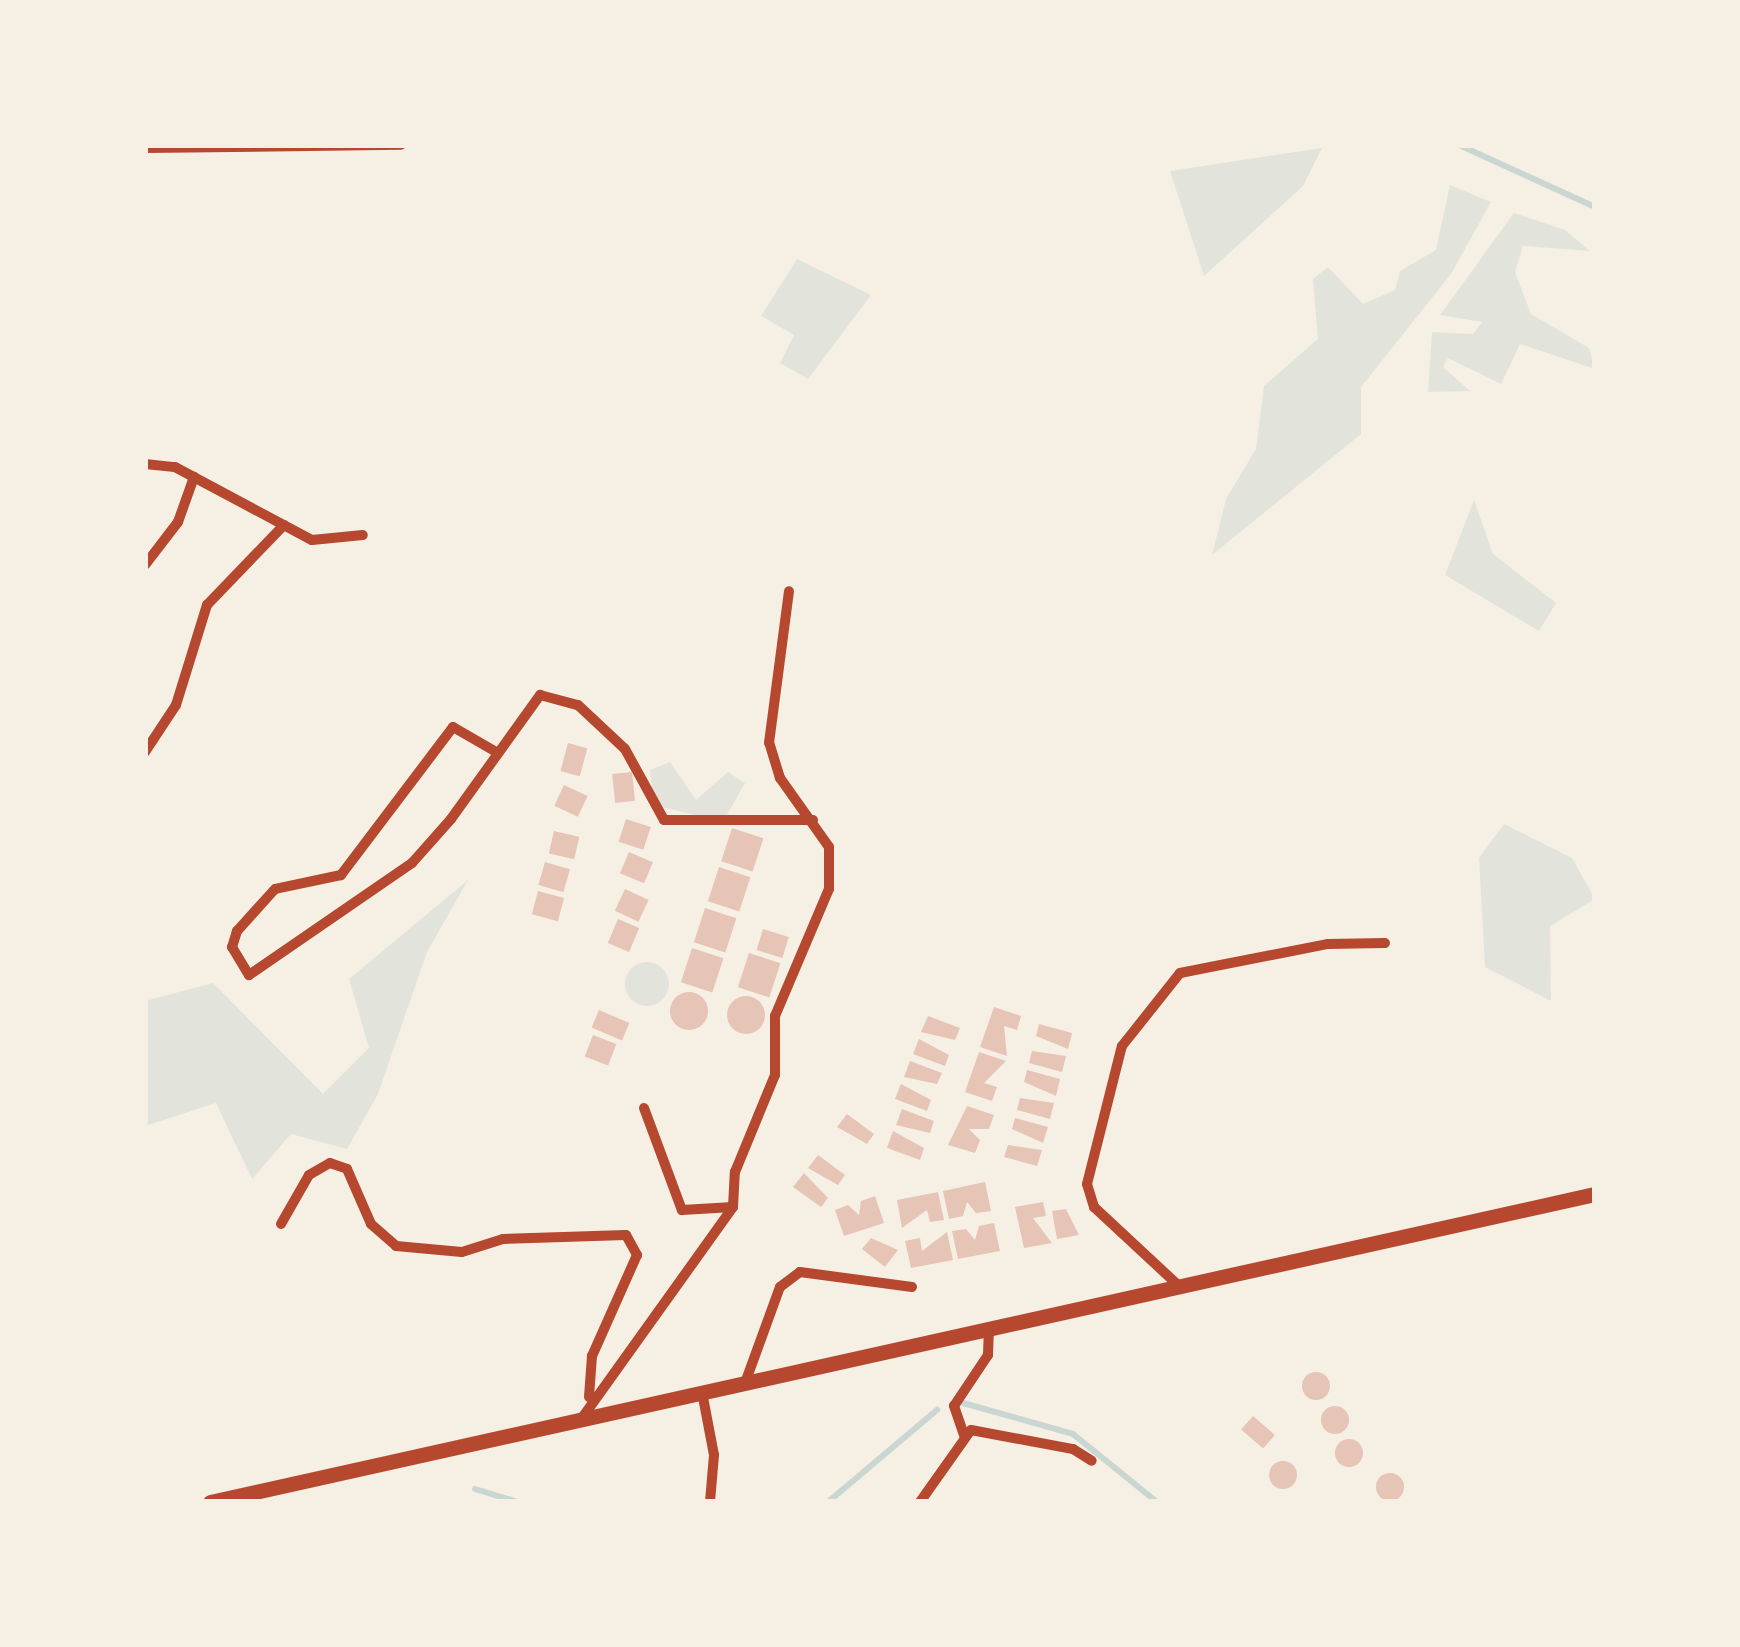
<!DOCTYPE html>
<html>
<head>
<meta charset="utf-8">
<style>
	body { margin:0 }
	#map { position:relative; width:1740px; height:1647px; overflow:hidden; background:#f6efe4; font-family:Barlow,sans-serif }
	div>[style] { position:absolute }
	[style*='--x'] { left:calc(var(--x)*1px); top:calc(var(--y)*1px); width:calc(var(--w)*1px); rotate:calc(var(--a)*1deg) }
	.green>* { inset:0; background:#e2e4dc }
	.round { border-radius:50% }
	.stream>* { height:6px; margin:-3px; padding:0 3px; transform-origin:3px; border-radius:3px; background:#c9d6d2 }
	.building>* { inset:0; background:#e6c5b7; transform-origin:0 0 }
	.minor>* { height:10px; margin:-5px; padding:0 5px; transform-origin:5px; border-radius:5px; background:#b5482f }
	.secondary>* { height:15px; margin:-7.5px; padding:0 7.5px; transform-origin:7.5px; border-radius:7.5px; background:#b5482f }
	span { translate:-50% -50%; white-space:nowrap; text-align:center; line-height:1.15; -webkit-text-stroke:10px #f6efe4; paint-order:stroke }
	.frame { position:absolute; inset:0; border:148px solid #f6efe4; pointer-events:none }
</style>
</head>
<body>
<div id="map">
	<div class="green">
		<i style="clip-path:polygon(1322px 148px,1303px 186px,1204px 276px,1170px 171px)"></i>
		<i style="clip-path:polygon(1450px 185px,1491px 202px,1451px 274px,1361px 387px,1361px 434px,1212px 555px,1226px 499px,1256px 449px,1264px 386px,1318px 339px,1313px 279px,1328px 267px,1363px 304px,1395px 290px,1400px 271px,1436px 250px)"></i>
		<i style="clip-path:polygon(1514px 213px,1565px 230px,1590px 251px,1523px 246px,1515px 272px,1531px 314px,1589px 348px,1595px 369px,1520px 344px,1501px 384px,1448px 358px,1443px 367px,1470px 391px,1428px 392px,1432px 332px,1473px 334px,1482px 322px,1440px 315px)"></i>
		<i style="clip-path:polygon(797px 259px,871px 295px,808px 379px,780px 363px,794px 335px,761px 316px)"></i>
		<i style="clip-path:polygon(1474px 500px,1493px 554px,1556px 603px,1539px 631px,1445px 575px)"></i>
		<i style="clip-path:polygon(670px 762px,696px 800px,728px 772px,745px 783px,723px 822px,654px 805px,650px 770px)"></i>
		<i style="clip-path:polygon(1504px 824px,1572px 858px,1595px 899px,1550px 926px,1551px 1001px,1485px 967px,1479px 858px)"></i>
		<i style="clip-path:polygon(468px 880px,427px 952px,378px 1094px,347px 1149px,291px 1134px,252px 1179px,216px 1103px,145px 1126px,145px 1001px,213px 983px,323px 1094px,369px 1048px,349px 979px)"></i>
		<i class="round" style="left:625px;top:962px;width:44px;height:44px"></i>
	</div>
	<div class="stream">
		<i style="--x:1459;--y:145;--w:149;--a:24.5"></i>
		<i style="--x:963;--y:1403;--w:114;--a:15.7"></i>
		<i style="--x:1073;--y:1434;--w:108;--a:39"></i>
		<i style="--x:475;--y:1489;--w:45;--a:16.8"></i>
		<i style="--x:828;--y:1502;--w:143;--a:-40.2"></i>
	</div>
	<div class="building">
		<i style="left:568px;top:743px;width:20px;height:29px;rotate:15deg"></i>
		<i style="left:632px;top:772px;width:29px;height:20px;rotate:84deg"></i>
		<i style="left:564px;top:785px;width:26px;height:23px;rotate:25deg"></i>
		<i style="left:626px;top:819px;width:26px;height:24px;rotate:18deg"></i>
		<i style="left:732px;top:828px;width:33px;height:35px;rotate:18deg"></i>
		<i style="left:554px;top:831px;width:26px;height:23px;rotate:13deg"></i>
		<i style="left:629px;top:852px;width:26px;height:23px;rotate:23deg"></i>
		<i style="left:545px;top:862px;width:26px;height:24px;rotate:16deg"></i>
		<i style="left:719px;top:867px;width:33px;height:36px;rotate:18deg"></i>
		<i style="left:625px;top:889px;width:26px;height:24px;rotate:25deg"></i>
		<i style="left:538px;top:891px;width:27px;height:24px;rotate:15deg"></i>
		<i style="left:705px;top:908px;width:33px;height:36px;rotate:18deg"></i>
		<i style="left:618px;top:919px;width:23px;height:26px;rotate:23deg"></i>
		<i style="left:763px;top:929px;width:27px;height:22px;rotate:17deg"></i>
		<i style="left:692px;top:948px;width:33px;height:36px;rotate:18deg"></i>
		<i style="left:749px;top:953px;width:33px;height:36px;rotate:18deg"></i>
		<i class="round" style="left:670px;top:992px;width:38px;height:38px"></i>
		<i class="round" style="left:727px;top:996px;width:38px;height:38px"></i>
		<i style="clip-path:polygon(994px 1007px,1021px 1016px,1017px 1030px,1004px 1026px,1007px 1056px,980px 1047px)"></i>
		<i style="left:599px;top:1010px;width:33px;height:19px;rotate:23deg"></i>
		<i style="clip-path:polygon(928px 1016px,960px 1028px,955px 1040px,921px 1032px)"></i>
		<i style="clip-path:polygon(1039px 1024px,1072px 1033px,1068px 1049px,1036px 1036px)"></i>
		<i style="left:593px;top:1035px;width:25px;height:23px;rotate:21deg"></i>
		<i style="clip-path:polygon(919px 1039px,949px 1055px,945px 1066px,913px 1054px)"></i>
		<i style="clip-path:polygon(1032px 1051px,1066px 1056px,1062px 1072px,1029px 1063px)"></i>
		<i style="clip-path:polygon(979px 1052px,1006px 1061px,984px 1083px,997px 1087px,992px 1101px,965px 1092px)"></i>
		<i style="clip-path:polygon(910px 1061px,942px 1073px,937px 1084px,904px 1077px)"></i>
		<i style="clip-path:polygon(1027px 1070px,1060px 1079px,1056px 1096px,1024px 1082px)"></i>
		<i style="clip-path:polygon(901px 1084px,931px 1100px,927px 1111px,895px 1099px)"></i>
		<i style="clip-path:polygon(1020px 1098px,1054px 1103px,1050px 1119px,1017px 1110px)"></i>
		<i style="clip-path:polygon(967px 1106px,994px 1115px,989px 1129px,969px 1129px,980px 1140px,975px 1153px,948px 1145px)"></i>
		<i style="clip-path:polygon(902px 1109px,934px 1121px,930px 1133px,896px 1125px)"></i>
		<i style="clip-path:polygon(847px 1114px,874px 1134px,867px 1144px,837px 1127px)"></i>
		<i style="clip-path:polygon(1015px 1118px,1048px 1127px,1043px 1143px,1012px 1129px)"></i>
		<i style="clip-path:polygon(893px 1131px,924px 1148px,920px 1160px,887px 1148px)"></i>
		<i style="clip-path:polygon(1008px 1145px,1042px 1150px,1037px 1166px,1004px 1157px)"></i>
		<i style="clip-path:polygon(818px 1155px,845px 1175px,838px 1185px,808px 1168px)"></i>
		<i style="clip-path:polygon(804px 1173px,828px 1198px,821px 1207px,793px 1187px)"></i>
		<i style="clip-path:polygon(985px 1182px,991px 1211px,976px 1213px,967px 1202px,963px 1216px,949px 1219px,943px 1191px)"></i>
		<i style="clip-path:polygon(938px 1192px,944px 1220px,930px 1222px,927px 1210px,902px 1228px,897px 1200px)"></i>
		<i style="clip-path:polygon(875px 1196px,884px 1223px,844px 1236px,835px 1210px,848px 1205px,859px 1215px,861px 1201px)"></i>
		<i style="clip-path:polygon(1043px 1202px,1046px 1216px,1033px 1218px,1052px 1243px,1024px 1248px,1015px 1207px)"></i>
		<i style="clip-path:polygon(1066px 1209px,1079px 1235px,1057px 1239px,1052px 1211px)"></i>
		<i style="clip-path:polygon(994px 1223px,1000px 1251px,958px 1259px,952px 1231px,966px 1229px,975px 1240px,979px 1226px)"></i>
		<i style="clip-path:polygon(947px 1232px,953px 1260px,911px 1268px,905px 1241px,920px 1238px,922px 1251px)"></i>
		<i style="clip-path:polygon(871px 1238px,898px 1250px,885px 1267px,862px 1249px)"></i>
		<i class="round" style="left:1302px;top:1372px;width:28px;height:28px"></i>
		<i class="round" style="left:1321px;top:1406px;width:28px;height:28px"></i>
		<i style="left:1253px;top:1416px;width:29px;height:18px;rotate:41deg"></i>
		<i class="round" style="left:1335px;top:1439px;width:28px;height:28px"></i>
		<i class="round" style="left:1269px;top:1461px;width:28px;height:28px"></i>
		<i class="round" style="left:1376px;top:1473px;width:28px;height:28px"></i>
	</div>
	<div class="minor">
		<i style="--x:145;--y:148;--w:256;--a:-0.7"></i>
		<i style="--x:145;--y:464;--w:30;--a:6"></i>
		<i style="--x:175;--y:467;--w:155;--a:28.1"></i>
		<i style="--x:312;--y:540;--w:51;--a:-5.6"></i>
		<i style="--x:145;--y:565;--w:54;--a:-52.5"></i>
		<i style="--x:178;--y:522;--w:48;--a:-70.4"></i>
		<i style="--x:145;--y:752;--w:56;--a:-56.6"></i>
		<i style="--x:176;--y:705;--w:105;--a:-72.8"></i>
		<i style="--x:207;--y:605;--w:111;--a:-46.1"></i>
		<i style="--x:498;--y:753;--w:52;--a:-150"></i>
		<i style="--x:453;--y:727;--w:186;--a:127.1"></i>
		<i style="--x:341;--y:875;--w:67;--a:168"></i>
		<i style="--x:275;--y:889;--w:57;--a:132.1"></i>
		<i style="--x:237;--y:931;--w:17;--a:107"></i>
		<i style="--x:232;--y:947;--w:33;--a:59"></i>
		<i style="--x:249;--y:975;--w:198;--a:-34.5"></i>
		<i style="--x:412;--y:863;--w:59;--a:-48.4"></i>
		<i style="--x:451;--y:819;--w:153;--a:-54.3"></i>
		<i style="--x:540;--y:695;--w:39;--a:15"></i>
		<i style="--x:578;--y:705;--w:64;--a:43.1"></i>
		<i style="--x:625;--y:749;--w:81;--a:61.2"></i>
		<i style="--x:664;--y:820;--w:149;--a:0"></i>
		<i style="--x:644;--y:1108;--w:109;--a:69.6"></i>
		<i style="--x:682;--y:1210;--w:51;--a:-3.4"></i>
		<i style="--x:281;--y:1224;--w:56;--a:-60.3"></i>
		<i style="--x:309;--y:1175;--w:24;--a:-30"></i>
		<i style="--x:330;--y:1163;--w:18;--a:19"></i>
		<i style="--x:347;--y:1169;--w:60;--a:66.4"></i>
		<i style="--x:371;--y:1224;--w:33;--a:41"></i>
		<i style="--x:396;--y:1246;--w:66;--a:5.2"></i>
		<i style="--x:462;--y:1252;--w:43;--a:-17.6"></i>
		<i style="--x:503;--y:1239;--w:123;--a:-1.9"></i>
		<i style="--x:626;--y:1235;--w:23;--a:61"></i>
		<i style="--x:637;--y:1255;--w:111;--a:114"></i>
		<i style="--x:592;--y:1356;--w:41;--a:94.2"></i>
		<i style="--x:1179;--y:1286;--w:116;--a:-137.1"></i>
		<i style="--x:1094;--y:1207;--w:24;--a:-107"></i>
		<i style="--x:1087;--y:1184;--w:142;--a:-75.8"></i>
		<i style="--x:1122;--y:1046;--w:93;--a:-51.5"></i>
		<i style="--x:1180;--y:973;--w:151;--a:-11.1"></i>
		<i style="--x:1328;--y:944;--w:57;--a:-1"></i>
		<i style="--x:745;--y:1383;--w:102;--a:-70"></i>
		<i style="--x:780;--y:1287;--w:25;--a:-37"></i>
		<i style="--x:800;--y:1272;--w:113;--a:7.6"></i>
		<i style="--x:702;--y:1392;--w:64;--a:79.2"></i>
		<i style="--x:714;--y:1455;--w:47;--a:94.9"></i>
		<i style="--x:582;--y:1418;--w:259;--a:-54.4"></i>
		<i style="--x:733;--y:1207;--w:35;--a:-87"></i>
		<i style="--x:735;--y:1172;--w:105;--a:-67.6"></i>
		<i style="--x:775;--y:1075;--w:59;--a:-90"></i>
		<i style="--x:775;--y:1016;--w:138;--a:-67"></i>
		<i style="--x:829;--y:889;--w:42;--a:-90"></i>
		<i style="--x:829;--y:847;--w:85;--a:-125.4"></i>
		<i style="--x:780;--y:778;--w:37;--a:-107"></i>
		<i style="--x:769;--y:743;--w:153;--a:-82.5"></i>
		<i style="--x:964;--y:1435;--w:31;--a:-109"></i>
		<i style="--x:954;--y:1406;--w:61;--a:-56.3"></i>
		<i style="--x:988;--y:1355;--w:26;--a:-88"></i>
		<i style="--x:920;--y:1502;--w:88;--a:-54.7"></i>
		<i style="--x:971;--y:1430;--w:104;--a:10.6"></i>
		<i style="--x:1073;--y:1449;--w:22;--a:32"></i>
	</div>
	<div class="secondary">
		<i style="--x:210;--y:1502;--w:1419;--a:-12.54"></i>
	</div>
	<div class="frame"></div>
</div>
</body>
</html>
